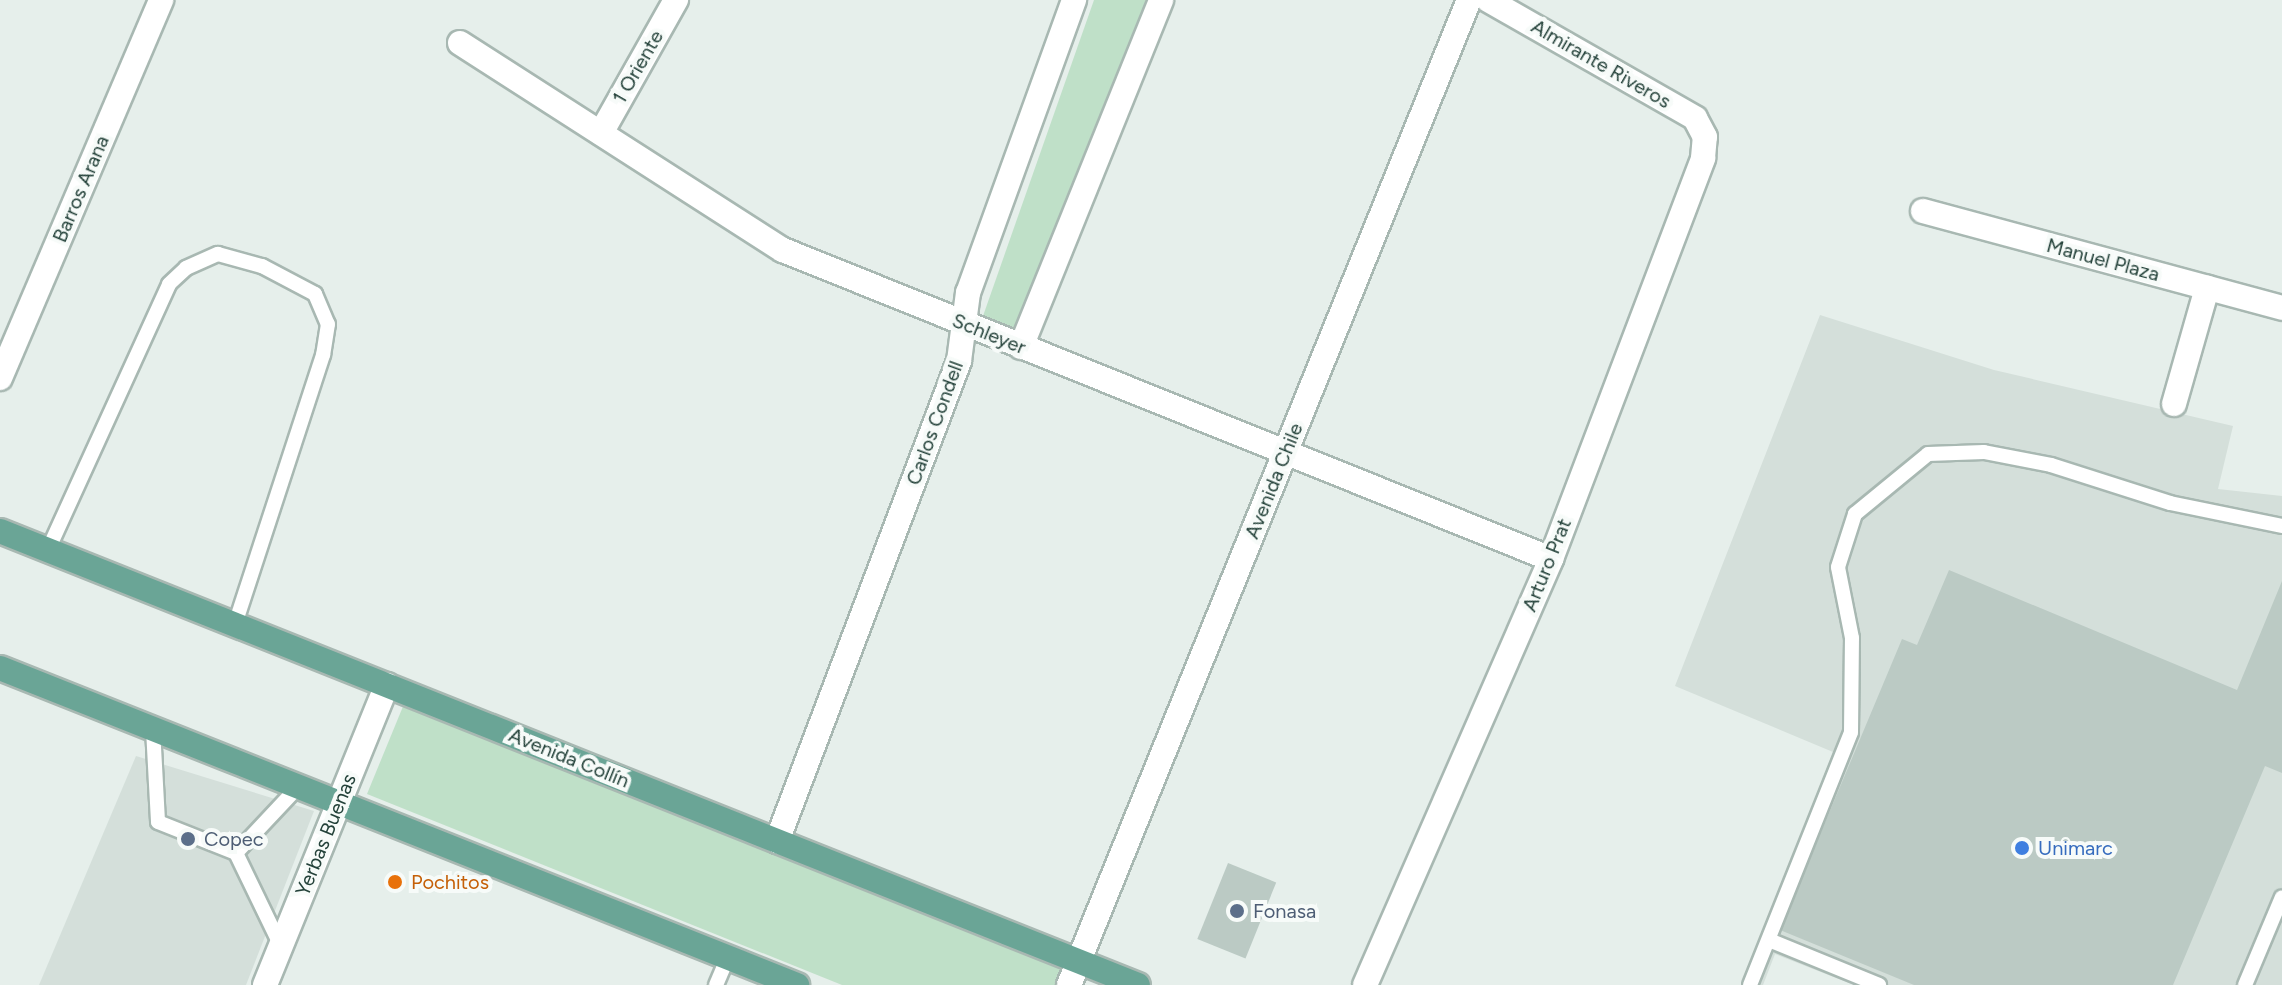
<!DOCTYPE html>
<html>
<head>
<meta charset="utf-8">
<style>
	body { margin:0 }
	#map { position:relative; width:2282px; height:985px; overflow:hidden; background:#e6efeb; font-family:Figtree,sans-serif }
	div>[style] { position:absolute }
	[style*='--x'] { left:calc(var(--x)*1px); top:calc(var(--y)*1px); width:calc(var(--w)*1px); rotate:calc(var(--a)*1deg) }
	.built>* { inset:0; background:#d4dfda }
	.green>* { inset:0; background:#bfe0c8 }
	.building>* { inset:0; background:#bbcac4; transform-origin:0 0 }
	.roads { filter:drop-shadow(2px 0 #a8b8b2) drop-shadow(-2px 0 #a8b8b2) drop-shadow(0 2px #a8b8b2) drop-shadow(0 -2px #a8b8b2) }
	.service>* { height:14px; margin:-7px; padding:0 7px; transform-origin:7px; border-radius:7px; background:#fff }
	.minor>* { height:24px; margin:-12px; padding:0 12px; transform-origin:12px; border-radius:12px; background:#fff }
	.tertiary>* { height:24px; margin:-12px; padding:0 12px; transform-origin:12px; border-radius:12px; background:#fff }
	.primary>* { height:24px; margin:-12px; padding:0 12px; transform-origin:12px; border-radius:12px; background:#6aa596 }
	.dots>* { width:22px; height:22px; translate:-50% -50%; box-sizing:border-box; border:4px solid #f7fbf9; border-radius:50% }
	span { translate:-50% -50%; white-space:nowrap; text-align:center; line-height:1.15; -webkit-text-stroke:8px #f7fbf9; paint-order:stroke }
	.street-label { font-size:20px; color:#24423a }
	.service-label { font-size:20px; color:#4e5e75 }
	.left { translate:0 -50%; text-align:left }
	.shop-label { font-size:20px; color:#366cbe }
	.food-label { font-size:20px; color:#c56008 }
</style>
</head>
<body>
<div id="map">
	<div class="built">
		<i style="clip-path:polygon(1820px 315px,1994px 370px,2233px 426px,2218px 489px,2282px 496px,2282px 985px,1854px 985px,1775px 954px,1763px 985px,1745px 985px,1833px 752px,1675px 686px)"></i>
		<i style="clip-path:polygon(136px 756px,314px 811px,246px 985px,39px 985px)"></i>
	</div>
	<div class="green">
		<i style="clip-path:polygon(1094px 0,1148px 0,1022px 332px,983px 316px)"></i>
		<i style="clip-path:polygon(404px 704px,1063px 970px,1057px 985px,842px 985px,367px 794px)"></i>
	</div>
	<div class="building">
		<i style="clip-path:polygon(1949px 570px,2237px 690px,2282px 581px,2282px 773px,2265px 766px,2173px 985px,1914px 985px,1780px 930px,1902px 639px,1917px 645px)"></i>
		<i style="left:1228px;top:863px;width:52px;height:82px;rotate:22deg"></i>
	</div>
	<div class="roads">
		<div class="service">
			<i style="--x:48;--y:550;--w:292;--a:-65.5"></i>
			<i style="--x:169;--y:284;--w:23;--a:-43"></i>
			<i style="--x:186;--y:268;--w:35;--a:-24"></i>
			<i style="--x:218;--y:254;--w:46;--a:15.3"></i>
			<i style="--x:262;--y:266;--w:60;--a:27.8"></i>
			<i style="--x:315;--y:294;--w:33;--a:67"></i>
			<i style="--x:328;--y:324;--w:31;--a:99"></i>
			<i style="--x:323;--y:355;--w:284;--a:108.1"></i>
			<i style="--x:153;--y:729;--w:93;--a:86.9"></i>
			<i style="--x:158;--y:822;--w:84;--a:21.7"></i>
			<i style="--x:236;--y:853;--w:91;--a:-46.8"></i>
			<i style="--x:236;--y:853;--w:103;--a:64.2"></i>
			<i style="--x:1769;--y:940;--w:119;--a:22.2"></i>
			<i style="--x:716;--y:985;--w:30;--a:-67"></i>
			<i style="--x:1750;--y:985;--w:272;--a:-68.2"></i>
			<i style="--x:1851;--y:732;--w:94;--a:-89.4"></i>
			<i style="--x:1852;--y:638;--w:72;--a:-101.2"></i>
			<i style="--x:1838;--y:567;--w:56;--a:-72.2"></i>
			<i style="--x:1855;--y:514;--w:94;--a:-39.4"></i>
			<i style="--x:1928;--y:454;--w:56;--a:-2"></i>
			<i style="--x:1984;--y:452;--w:68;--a:11"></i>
			<i style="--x:2051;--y:465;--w:125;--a:17.7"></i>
			<i style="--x:2170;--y:503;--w:114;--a:11.6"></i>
			<i style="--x:2245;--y:985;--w:95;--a:-67.2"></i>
		</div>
		<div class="minor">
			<i style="--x:460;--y:43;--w:384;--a:32.7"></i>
			<i style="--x:783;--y:250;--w:828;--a:21.92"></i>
			<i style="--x:601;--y:133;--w:153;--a:-60.6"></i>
			<i style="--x:1923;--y:211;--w:372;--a:15.1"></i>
			<i style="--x:1021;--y:347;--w:374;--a:-68"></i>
			<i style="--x:0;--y:378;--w:411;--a:-66.9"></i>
			<i style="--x:2174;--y:404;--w:121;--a:-74.1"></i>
			<i style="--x:777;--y:841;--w:513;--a:-69.23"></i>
			<i style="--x:959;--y:361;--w:69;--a:-82.5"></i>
			<i style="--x:968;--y:293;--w:312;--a:-70.1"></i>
			<i style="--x:265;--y:985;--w:324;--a:-67.9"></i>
			<i style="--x:1365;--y:985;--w:465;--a:-66.4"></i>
			<i style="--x:1551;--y:559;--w:429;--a:-69.2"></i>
			<i style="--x:1703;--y:158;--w:21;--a:-85"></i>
			<i style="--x:1705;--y:137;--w:21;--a:-118"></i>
			<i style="--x:1695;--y:118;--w:238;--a:-150.3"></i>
		</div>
		<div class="tertiary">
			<i style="--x:1069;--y:985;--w:1063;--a:-67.9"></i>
		</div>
		<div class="primary">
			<i style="--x:0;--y:531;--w:1225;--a:21.75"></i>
			<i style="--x:0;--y:668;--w:858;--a:21.69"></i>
		</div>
	</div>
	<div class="dots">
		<i style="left:188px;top:839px;background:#5c6f8a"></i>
		<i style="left:2022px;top:848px;background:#3f7fe0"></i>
		<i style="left:395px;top:882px;background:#e8710a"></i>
		<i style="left:1237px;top:911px;background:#5c6f8a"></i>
	</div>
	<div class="street-label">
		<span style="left:1601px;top:64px;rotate:30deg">Almirante Riveros</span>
		<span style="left:638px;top:67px;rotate:-60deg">1 Oriente</span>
		<span style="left:81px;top:189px;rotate:-67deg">Barros Arana</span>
		<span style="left:2103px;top:260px;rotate:15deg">Manuel Plaza</span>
		<span style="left:989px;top:334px;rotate:22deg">Schleyer</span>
		<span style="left:935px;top:423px;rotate:-70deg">Carlos Condell</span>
		<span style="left:1274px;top:481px;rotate:-68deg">Avenida Chile</span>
		<span style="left:1547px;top:565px;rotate:-68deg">Arturo Prat</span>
		<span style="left:569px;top:758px;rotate:22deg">Avenida Collín</span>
		<span style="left:326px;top:835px;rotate:-68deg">Yerbas Buenas</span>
	</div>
	<div class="service-label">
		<span class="left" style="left:204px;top:839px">Copec</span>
		<span class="left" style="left:1253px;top:911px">Fonasa</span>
	</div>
	<div class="shop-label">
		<span class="left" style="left:2038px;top:848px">Unimarc</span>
	</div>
	<div class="food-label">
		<span class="left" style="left:411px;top:882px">Pochitos</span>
	</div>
</div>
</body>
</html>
